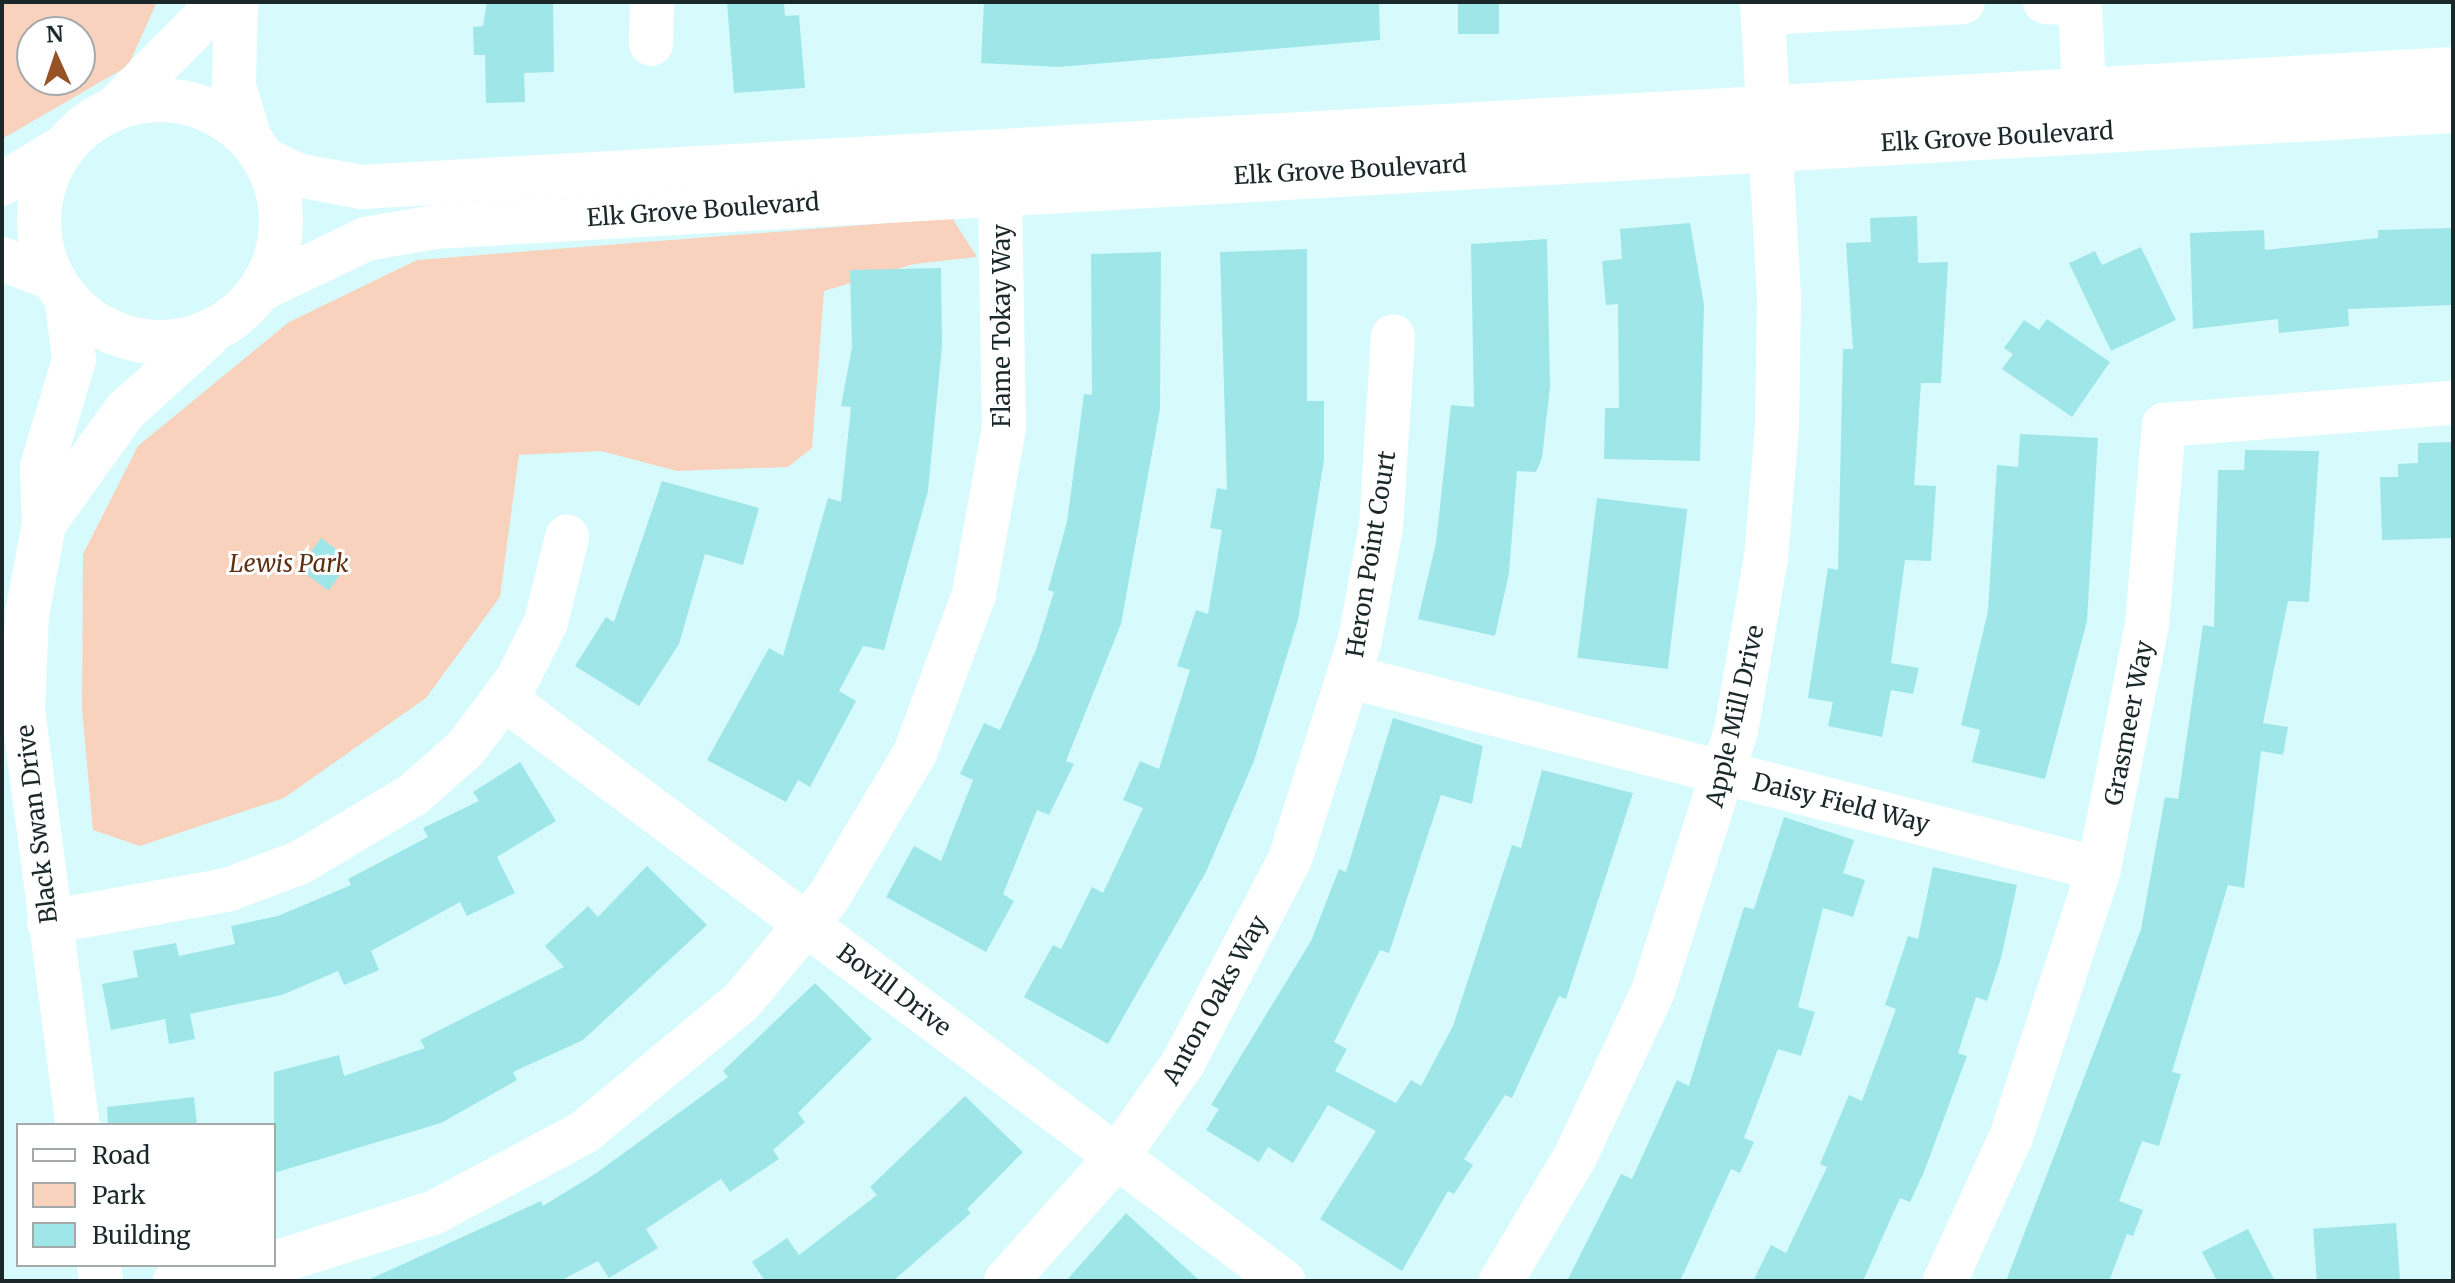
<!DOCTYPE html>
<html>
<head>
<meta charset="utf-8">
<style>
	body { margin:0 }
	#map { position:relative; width:2455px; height:1283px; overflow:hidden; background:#d7fbfd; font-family:Merriweather,serif }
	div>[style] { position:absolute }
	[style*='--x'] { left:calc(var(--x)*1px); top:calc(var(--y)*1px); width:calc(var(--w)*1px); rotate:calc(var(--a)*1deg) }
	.green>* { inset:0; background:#f8d2bd }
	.building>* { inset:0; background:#9fe6e9; transform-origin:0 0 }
	.minor>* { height:44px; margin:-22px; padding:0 22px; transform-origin:22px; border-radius:22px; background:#fff }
	.major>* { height:44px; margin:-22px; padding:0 22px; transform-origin:22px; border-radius:22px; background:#fff }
	.major>.ring { margin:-22px; padding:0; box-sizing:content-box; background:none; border:44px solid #fff; border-radius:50% }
	span { translate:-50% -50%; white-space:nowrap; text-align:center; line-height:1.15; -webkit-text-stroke:6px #fff; paint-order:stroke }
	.street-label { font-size:24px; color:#1b2829 }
	.park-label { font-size:24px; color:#5e2f10; font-style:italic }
	.frame { position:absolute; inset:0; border:4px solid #1b2829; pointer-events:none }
	.legend { position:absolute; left:16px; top:1123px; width:260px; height:144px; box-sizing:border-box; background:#fff; border:2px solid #a4a9a9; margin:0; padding:10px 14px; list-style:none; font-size:24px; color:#1b2829 }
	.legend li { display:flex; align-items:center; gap:16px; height:40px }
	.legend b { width:40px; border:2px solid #a4a9a9 }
	.north { position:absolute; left:16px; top:16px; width:80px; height:80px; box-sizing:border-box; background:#fff; border:2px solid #a4a9a9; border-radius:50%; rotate:357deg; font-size:22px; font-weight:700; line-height:32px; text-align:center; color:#1b2829 }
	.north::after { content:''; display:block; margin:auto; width:28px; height:36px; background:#975327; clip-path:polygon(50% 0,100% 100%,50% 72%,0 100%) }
</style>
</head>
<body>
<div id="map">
	<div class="green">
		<i style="clip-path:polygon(evenodd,2px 2px,157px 2px,128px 66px,2px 139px,2px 2px,32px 32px,80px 32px,80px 80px,32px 80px,32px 32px)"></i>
		<i style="clip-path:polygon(952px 218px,977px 257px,914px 264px,824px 291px,812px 448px,788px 467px,677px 471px,601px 451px,519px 455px,500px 597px,426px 698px,284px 798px,140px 846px,93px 830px,82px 709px,83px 554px,138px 446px,289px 322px,417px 260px)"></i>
	</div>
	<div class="building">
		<i style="clip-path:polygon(487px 2px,553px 2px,554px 72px,524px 73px,525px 102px,486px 103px,485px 55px,474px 55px,473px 27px,483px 26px)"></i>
		<i style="clip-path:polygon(727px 2px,784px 2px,785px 16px,799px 15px,805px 88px,734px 93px)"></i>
		<i style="clip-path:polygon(984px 2px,1379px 2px,1380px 40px,1058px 67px,981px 63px)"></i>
		<i style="left:1458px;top:2px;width:41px;height:32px"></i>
		<i style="clip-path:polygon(1917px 216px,1918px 263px,1948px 262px,1941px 383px,1921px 383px,1914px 485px,1936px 486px,1931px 561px,1905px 560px,1891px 663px,1919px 668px,1913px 694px,1891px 690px,1882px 737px,1828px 726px,1833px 702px,1808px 698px,1828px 568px,1838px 570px,1843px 349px,1853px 349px,1846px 243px,1871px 242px,1870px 218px)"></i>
		<i style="clip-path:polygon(1690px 223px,1704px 305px,1700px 461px,1604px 459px,1605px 408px,1619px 408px,1618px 304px,1606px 305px,1602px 261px,1622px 259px,1620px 229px)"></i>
		<i style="clip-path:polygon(2453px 228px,2453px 305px,2348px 309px,2349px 326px,2279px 333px,2278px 319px,2193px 329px,2190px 233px,2264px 230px,2265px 250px,2378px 238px,2378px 230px)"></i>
		<i style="clip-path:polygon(1547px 239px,1550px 387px,1542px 458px,1536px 472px,1517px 471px,1509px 573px,1495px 636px,1418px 619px,1436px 543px,1451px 405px,1474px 407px,1471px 244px)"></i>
		<i style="clip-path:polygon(2141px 247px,2176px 320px,2111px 351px,2069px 263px,2095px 251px,2102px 265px)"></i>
		<i style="clip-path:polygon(1307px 249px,1307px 401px,1324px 401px,1324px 460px,1298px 620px,1254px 761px,1206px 872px,1108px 1044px,1024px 997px,1053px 945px,1061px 949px,1092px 887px,1103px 893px,1143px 808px,1123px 800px,1140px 761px,1159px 769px,1190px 670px,1177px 666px,1196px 610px,1208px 614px,1222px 530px,1210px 528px,1217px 488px,1227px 490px,1220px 252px)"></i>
		<i style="clip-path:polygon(1161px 252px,1160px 409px,1121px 624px,1066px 761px,1074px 764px,1049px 815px,1037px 810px,1003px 894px,1014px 901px,986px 952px,886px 897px,914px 846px,941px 861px,973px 780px,960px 774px,984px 723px,1000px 730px,1036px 650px,1054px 592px,1048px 590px,1067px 522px,1084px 394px,1092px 395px,1091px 254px)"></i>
		<i style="clip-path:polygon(941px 268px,942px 346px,928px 491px,884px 650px,863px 646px,839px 691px,856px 701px,810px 787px,798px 780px,786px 802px,707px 760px,769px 648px,783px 656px,828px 498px,841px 502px,851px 407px,841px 406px,852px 347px,850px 270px)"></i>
		<i style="clip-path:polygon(2047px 319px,2110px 362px,2072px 417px,2002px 369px,2013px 354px,2004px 348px,2024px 320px,2039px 330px)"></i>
		<i style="clip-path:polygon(2020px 434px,2098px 438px,2087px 621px,2045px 779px,1972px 762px,1980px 730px,1961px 725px,1988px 611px,1997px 465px,2018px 467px)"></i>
		<i style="clip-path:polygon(2453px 442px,2453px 538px,2382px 540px,2380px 477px,2398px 477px,2398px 464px,2418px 463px,2418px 443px)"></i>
		<i style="clip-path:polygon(2245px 450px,2319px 451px,2309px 602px,2288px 601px,2263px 723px,2288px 727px,2283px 755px,2261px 751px,2244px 888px,2228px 885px,2172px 1072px,2181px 1074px,2159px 1146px,2142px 1141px,2119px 1201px,2143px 1210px,2133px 1236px,2127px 1234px,2109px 1281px,2006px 1281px,2141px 929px,2165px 797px,2178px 799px,2203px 625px,2214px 627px,2218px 470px,2244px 470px)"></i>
		<i style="clip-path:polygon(662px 481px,759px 508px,743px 565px,705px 554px,679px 644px,639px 706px,575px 666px,606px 617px,614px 622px)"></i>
		<i style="left:1597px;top:498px;width:91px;height:161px;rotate:7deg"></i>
		<i style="left:321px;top:538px;width:37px;height:38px;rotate:36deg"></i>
		<i style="clip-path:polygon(1393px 718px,1483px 746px,1472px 804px,1441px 795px,1389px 953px,1380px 950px,1334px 1042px,1347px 1049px,1335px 1071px,1396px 1103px,1411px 1080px,1421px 1086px,1453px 1026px,1512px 845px,1521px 848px,1542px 770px,1633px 793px,1566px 999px,1559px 996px,1512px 1098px,1505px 1095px,1464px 1159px,1473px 1165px,1454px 1194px,1448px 1191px,1402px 1271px,1320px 1219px,1376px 1131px,1328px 1105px,1293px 1163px,1268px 1147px,1259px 1162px,1206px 1130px,1219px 1109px,1211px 1105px,1311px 941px,1339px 869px,1346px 872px)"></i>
		<i style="clip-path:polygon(520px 762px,556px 821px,497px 857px,515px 893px,467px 916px,460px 902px,371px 951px,379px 970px,344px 985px,338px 971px,282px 995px,190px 1014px,195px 1039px,169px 1044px,165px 1019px,111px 1030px,102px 984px,138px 977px,133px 951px,176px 943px,179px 956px,235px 944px,231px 926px,278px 916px,351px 885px,348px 879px,428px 837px,423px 828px,479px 801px,473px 792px)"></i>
		<i style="clip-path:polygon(1784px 817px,1854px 840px,1843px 873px,1865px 880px,1853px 917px,1823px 908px,1798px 1007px,1815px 1012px,1801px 1056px,1778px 1049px,1744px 1138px,1754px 1142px,1740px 1173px,1731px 1169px,1680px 1281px,1567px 1281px,1621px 1174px,1632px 1179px,1677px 1080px,1689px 1086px,1744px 907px,1754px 909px)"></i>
		<i style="clip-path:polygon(647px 866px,707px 925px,583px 1040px,513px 1072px,517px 1080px,441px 1123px,274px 1173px,274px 1072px,339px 1055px,344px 1076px,425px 1048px,420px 1040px,564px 967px,545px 946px,588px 906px,598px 917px)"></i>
		<i style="clip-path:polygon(1933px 867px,2017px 885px,2001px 958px,1987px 1001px,1976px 997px,1958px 1053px,1967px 1056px,1924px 1172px,1910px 1202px,1900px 1198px,1863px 1281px,1753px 1281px,1771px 1245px,1786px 1253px,1827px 1167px,1820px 1164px,1849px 1095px,1862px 1101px,1896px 1009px,1885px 1005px,1908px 936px,1918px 939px)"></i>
		<i style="clip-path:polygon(815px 983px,872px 1039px,798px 1113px,805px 1122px,773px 1150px,779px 1159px,730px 1192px,721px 1179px,646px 1229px,658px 1248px,609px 1278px,598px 1261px,560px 1281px,366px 1281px,541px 1201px,543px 1206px,595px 1174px,728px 1077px,723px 1071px)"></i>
		<i style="clip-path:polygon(965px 1096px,1023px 1152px,967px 1209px,971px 1213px,893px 1281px,765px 1281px,752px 1262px,787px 1238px,799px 1255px,877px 1195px,870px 1187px)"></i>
		<i style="clip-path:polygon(194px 1097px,197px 1125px,108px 1125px,107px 1107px)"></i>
		<i style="clip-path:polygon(1126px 1213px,1200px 1281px,1066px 1281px)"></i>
		<i style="left:2396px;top:1223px;width:58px;height:83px;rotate:86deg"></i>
		<i style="clip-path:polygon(2248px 1229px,2275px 1281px,2217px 1281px,2202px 1252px)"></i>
	</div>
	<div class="minor">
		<i style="--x:236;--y:2;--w:84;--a:91.4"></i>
		<i style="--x:234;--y:86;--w:55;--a:73.2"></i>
		<i style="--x:2045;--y:2;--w:35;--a:3"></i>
		<i style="--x:2080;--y:4;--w:85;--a:87.3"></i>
		<i style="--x:1763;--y:13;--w:200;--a:-3.1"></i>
		<i style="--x:651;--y:44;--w:42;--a:-88.6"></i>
		<i style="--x:115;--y:108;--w:149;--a:-45.3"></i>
		<i style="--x:67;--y:303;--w:57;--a:83"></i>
		<i style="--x:74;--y:360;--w:112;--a:106.7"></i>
		<i style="--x:42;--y:467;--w:57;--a:88"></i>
		<i style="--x:44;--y:524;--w:93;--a:100.6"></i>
		<i style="--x:27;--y:615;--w:95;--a:92.4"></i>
		<i style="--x:23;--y:710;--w:419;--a:82.5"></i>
		<i style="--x:44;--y:524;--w:139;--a:-54.4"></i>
		<i style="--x:125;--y:411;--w:112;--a:-42.1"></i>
		<i style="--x:1351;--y:677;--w:772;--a:14.4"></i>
		<i style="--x:505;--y:699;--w:972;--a:36.8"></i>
		<i style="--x:49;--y:922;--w:181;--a:-10.2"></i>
		<i style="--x:227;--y:890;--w:79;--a:-20.7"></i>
		<i style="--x:301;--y:862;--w:132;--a:-31"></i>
		<i style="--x:414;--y:794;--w:69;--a:-41.5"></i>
		<i style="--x:466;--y:748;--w:85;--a:-53.1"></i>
		<i style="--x:517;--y:680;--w:65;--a:-63.4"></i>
		<i style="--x:546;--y:622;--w:88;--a:-76.1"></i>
		<i style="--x:274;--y:1263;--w:167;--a:-17.5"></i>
		<i style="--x:433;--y:1213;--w:170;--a:-28.1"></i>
		<i style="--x:583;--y:1133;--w:205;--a:-39.7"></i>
		<i style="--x:741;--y:1002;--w:136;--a:-50.1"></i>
		<i style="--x:828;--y:898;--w:169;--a:-59"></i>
		<i style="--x:915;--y:753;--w:170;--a:-69.6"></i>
		<i style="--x:974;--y:594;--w:170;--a:-79.8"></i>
		<i style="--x:1004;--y:427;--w:237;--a:-91"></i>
		<i style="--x:99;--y:1265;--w:16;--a:83"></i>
		<i style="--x:175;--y:1281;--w:92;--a:-10"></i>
		<i style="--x:1006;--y:1281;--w:166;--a:-48.2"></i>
		<i style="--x:1117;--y:1157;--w:115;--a:-54.9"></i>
		<i style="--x:1183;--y:1063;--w:230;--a:-62.3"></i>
		<i style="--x:1290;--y:859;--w:230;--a:-72.3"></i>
		<i style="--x:1360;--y:640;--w:115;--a:-79.5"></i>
		<i style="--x:1381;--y:527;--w:191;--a:-86.4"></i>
		<i style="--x:1501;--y:1281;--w:144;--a:-59.2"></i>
		<i style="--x:1575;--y:1157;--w:183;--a:-64.8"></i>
		<i style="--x:1653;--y:991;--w:273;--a:-72.3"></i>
		<i style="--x:1736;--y:731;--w:176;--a:-80.2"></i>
		<i style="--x:1766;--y:558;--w:130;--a:-85.2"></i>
		<i style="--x:1777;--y:428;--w:132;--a:-89.1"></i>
		<i style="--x:1779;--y:296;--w:294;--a:-93.3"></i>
		<i style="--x:1945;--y:1281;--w:158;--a:-65.4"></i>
		<i style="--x:2011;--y:1137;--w:282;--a:-71.8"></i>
		<i style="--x:2099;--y:869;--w:250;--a:-78.9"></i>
		<i style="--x:2147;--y:624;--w:200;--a:-85.1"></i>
		<i style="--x:2164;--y:425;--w:290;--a:-4.4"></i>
	</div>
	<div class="major">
		<i class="ring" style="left:39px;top:100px;width:198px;height:198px"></i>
		<i style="--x:264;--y:159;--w:37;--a:26"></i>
		<i style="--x:297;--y:175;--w:65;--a:10.6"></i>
		<i style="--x:361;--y:187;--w:2095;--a:-3.23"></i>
		<i style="--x:2;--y:184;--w:74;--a:-31.1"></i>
		<i style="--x:2;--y:259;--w:53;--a:20.8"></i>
		<i style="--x:260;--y:290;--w:118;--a:-25.7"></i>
		<i style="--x:366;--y:239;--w:70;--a:-9.9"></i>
		<i style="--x:435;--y:227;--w:2021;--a:-3.29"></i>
	</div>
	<div class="street-label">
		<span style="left:1997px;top:137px;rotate:-3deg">Elk Grove Boulevard</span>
		<span style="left:1350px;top:170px;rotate:-3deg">Elk Grove Boulevard</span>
		<span style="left:703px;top:210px;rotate:-4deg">Elk Grove Boulevard</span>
		<span style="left:1002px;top:326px;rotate:-90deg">Flame Tokay Way</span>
		<span style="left:1371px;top:554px;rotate:-81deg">Heron Point Court</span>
		<span style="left:1735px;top:716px;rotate:-77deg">Apple Mill Drive</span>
		<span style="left:2129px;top:723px;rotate:-79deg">Grasmeer Way</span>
		<span style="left:1841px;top:803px;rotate:14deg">Daisy Field Way</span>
		<span style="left:37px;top:824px;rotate:-97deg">Black Swan Drive</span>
		<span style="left:894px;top:990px;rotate:37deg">Bovill Drive</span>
		<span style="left:1215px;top:1000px;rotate:-61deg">Anton Oaks Way</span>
	</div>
	<div class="park-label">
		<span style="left:289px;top:564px">Lewis Park</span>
	</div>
	<div class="frame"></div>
	<ul class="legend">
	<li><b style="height:10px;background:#fff"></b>Road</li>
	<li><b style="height:22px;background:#f8d2bd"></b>Park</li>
	<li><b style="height:22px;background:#9fe6e9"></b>Building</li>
	</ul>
	<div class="north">N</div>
</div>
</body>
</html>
